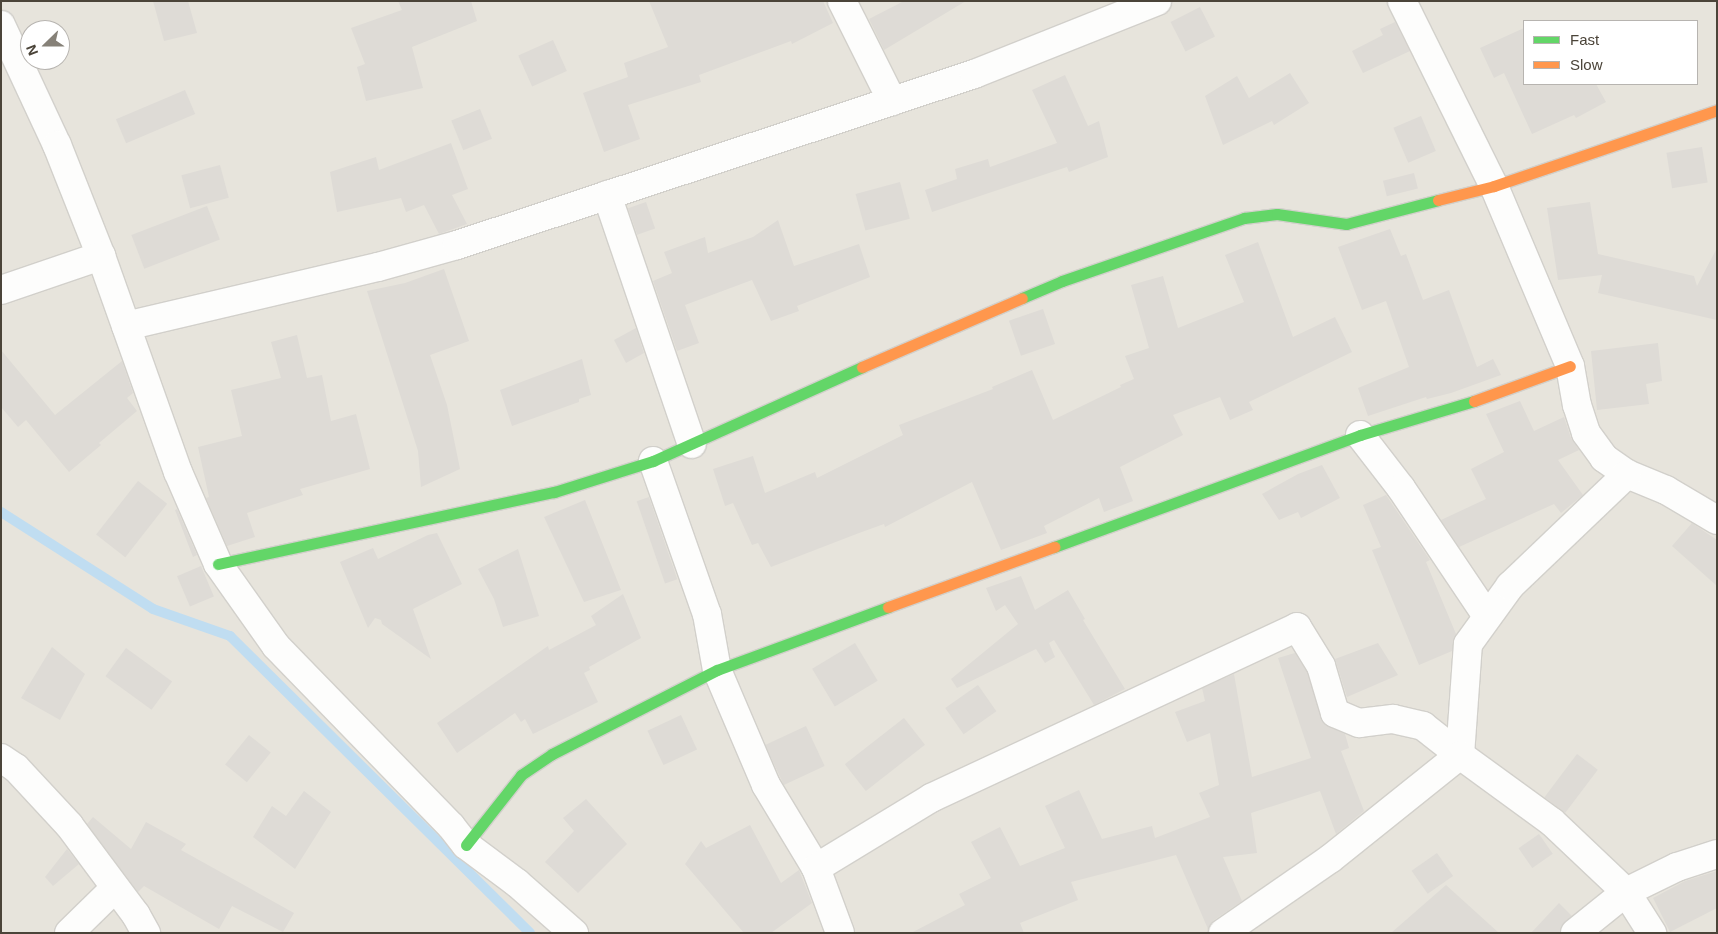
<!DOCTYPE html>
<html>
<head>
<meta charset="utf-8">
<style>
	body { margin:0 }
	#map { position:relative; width:1718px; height:934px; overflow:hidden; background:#f4f2ee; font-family:Helvetica,sans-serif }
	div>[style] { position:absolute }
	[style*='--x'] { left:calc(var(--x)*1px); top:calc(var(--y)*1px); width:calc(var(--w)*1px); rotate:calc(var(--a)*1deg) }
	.residential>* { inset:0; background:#e7e4dc }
	.stream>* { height:10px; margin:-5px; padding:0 5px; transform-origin:5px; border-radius:5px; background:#c0ddf1 }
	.building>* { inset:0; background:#dedbd6; transform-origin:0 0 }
	.roads { filter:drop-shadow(1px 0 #d2d0cb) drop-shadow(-1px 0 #d2d0cb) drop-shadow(0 1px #d2d0cb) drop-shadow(0 -1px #d2d0cb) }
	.street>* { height:28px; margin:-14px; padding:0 14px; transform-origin:14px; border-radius:14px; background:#fdfdfc }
	.fast>* { height:11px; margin:-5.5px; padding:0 5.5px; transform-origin:5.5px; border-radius:5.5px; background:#63d668 }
	.slow>* { height:11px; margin:-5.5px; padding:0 5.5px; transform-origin:5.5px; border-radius:5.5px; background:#ff974d }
	span { translate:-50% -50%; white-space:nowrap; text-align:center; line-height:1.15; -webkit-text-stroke:4.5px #fff; paint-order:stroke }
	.frame { position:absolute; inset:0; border:2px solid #4b4439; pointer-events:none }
	.legend { position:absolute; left:1523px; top:20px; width:175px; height:65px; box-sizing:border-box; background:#fff; border:1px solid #b7b4b0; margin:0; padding:6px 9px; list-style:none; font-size:15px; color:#4b4439 }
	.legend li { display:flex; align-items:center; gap:10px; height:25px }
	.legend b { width:25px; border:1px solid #b7b4b0 }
	.north { position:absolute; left:20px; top:20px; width:50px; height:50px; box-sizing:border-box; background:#fff; border:1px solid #b7b4b0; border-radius:50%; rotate:248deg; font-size:14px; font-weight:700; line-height:20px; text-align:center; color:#4b4439 }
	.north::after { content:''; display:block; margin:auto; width:18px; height:22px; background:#868178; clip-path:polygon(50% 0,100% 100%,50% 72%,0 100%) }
</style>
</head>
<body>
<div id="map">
	<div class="residential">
		<i style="clip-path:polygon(evenodd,1px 1px,1717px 1px,1717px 933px,1px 933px,1px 1px,1524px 21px,1697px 21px,1697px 84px,1524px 84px,1524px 21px,1px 1px,30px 30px,60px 30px,60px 60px,30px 60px,30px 30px)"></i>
	</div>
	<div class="stream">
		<i style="--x:1;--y:512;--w:180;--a:32.5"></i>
		<i style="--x:153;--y:609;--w:82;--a:19.3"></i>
		<i style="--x:230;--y:636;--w:422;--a:44.7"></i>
	</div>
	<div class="building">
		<i style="clip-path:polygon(153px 1px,188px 1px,197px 33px,164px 41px)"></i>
		<i style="clip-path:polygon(398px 1px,471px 1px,477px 21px,412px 47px,423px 88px,366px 101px,357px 67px,365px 64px,351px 28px,402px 10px)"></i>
		<i style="clip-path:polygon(649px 1px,823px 1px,833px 23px,792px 44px,791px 41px,699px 75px,701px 82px,628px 105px,640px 139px,604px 152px,583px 93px,628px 77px,624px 63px,668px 47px)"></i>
		<i style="clip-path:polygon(904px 1px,966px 1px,884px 50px,869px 19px)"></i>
		<i style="left:1200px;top:7px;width:33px;height:33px;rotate:63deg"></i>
		<i style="clip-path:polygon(1395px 22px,1410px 51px,1363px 73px,1352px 51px,1383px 35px,1380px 29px)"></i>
		<i style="clip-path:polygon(1524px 28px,1524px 84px,1596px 84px,1606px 102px,1576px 118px,1574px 115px,1532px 134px,1504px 73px,1494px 78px,1480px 48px)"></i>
		<i style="left:553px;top:40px;width:34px;height:38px;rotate:66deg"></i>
		<i style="clip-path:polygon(1290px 73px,1309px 103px,1274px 125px,1272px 121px,1223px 145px,1205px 96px,1237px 76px,1249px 98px)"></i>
		<i style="clip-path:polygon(1065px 75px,1088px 126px,1099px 121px,1108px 157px,1069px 172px,1067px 167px,932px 212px,925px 190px,957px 179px,955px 169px,988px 159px,990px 167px,1057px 143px,1032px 90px)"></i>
		<i style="left:185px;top:90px;width:26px;height:75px;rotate:67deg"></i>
		<i style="left:480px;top:109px;width:32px;height:31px;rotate:68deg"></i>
		<i style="left:1421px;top:116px;width:38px;height:30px;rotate:67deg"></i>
		<i style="clip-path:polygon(451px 143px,468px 189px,452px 195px,467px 224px,439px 234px,424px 205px,406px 212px,401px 198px,337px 212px,330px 172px,376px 157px,379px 170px)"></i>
		<i style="left:1702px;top:147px;width:36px;height:36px;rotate:81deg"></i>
		<i style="left:220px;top:165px;width:34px;height:40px;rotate:75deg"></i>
		<i style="left:1414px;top:173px;width:16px;height:32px;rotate:76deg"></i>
		<i style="left:900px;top:182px;width:38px;height:46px;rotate:75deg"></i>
		<i style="left:646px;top:202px;width:28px;height:19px;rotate:71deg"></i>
		<i style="clip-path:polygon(1590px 202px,1598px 254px,1694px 276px,1697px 286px,1717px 248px,1717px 320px,1598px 293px,1602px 275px,1558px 280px,1547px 208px)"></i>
		<i style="left:207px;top:206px;width:36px;height:81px;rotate:69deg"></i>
		<i style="clip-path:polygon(778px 220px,794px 266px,859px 244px,870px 277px,797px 306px,799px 311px,771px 321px,752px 280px,685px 305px,699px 343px,677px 351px,653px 281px,672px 273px,664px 252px,705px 237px,708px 253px,753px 237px)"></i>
		<i style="clip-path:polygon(1390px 229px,1401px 256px,1406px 254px,1423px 300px,1449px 290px,1477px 367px,1493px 359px,1501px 375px,1451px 393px,1427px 399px,1426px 397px,1368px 416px,1358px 388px,1409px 367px,1386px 301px,1362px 310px,1338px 247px)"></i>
		<i style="clip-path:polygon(1258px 242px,1293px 337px,1335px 317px,1352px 352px,1249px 402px,1253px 410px,1230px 420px,1220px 397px,1173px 415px,1183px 435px,1120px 467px,1133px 501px,1104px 512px,1099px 498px,1044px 526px,1047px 533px,1001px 550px,972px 482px,885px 527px,884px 524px,859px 533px,771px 567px,758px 543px,752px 545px,733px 503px,725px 506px,713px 469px,753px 456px,765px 493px,815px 472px,817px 478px,903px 435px,899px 425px,993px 389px,992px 387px,1032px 370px,1053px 420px,1121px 387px,1120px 385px,1134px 379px,1125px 356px,1149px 348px,1131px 285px,1163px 276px,1178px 328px,1244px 302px,1225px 255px)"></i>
		<i style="clip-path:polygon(444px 269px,469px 341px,430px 355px,447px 405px,460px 469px,421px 487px,418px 451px,367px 291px,405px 283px)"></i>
		<i style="left:1043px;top:309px;width:37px;height:36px;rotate:71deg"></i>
		<i style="clip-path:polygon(636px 328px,644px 353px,626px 363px,614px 340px)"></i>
		<i style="clip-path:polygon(297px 335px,307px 378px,322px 375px,331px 421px,356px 414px,370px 469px,300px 489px,303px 495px,247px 513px,255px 537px,227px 546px,206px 498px,209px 497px,198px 447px,242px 436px,231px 390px,281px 378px,271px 342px)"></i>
		<i style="clip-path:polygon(1658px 343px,1662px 381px,1646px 384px,1649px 404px,1597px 410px,1591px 351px)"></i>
		<i style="clip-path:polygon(1px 350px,55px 415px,122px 361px,133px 393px,127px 398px,137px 411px,99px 443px,101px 445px,69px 472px,26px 420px,18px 427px,1px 407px)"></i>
		<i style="clip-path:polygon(582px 359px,591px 395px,579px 399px,579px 402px,512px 426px,500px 390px)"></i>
		<i style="clip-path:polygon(1520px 401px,1534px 431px,1564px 417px,1571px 438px,1579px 450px,1558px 460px,1583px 495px,1561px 513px,1554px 504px,1459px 547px,1441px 520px,1486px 499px,1471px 469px,1504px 452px,1486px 414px)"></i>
		<i style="clip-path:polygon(1322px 465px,1340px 498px,1301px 518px,1298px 512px,1279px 520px,1262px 494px,1298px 474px)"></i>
		<i style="left:138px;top:481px;width:37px;height:68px;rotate:38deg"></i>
		<i style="clip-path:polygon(1386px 495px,1430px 560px,1426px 562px,1456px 634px,1452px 651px,1419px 665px,1372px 550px,1381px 547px,1363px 505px)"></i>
		<i style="left:649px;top:497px;width:87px;height:13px;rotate:71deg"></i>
		<i style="clip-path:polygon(585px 500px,621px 590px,584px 602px,544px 517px)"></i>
		<i style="clip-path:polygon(177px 509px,197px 555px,193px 557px,175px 510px)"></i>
		<i style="clip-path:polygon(1692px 523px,1717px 540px,1717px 586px,1672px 546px)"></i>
		<i style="clip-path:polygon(437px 533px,462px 584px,413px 609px,431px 659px,382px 624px,381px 620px,375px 618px,368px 628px,340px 562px,373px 548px,378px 559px,428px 535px)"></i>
		<i style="clip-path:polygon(518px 549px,539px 616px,503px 627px,494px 599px,478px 569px)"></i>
		<i style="left:201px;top:566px;width:33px;height:26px;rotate:67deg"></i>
		<i style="clip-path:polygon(1021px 576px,1035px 610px,1068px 590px,1085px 619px,1083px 620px,1125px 689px,1094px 705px,1054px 640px,1049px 643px,1055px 657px,1045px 663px,1036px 649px,957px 688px,951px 679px,1018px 624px,1005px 605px,996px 611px,986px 588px)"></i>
		<i style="clip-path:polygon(623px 594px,641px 638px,589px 667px,590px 670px,584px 673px,598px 702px,533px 734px,525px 719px,521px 722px,515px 713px,457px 753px,437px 723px,548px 646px,549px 650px,596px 625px,591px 616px)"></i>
		<i style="left:855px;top:643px;width:44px;height:50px;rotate:59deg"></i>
		<i style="clip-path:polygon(1378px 643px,1398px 675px,1347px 697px,1335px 659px)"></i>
		<i style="clip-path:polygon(52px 647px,85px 674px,60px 720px,21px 698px)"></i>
		<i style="left:126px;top:648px;width:57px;height:35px;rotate:36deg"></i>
		<i style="clip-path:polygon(1295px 653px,1307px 672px,1323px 723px,1345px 734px,1349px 748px,1341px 751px,1364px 811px,1336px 834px,1320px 791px,1251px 813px,1257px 853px,1223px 857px,1242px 901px,1214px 920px,1208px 929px,1176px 855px,1071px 882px,1078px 900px,1020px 923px,1024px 933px,911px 933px,965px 905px,959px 894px,991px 878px,971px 842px,1000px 827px,1020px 866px,1065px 848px,1045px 806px,1079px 790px,1102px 839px,1152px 826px,1155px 838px,1210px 817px,1199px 793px,1219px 785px,1210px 733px,1187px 742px,1175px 712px,1205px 701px,1202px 688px,1234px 674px,1252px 777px,1311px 758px,1278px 658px)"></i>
		<i style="left:978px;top:685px;width:32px;height:40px;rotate:55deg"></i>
		<i style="left:681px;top:715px;width:38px;height:37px;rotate:65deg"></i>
		<i style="left:904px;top:718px;width:34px;height:75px;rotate:52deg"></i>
		<i style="left:806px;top:726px;width:44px;height:45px;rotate:65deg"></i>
		<i style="left:249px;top:735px;width:28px;height:38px;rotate:39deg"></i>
		<i style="left:1577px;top:754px;width:26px;height:54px;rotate:37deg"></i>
		<i style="clip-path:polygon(304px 791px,331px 812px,295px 869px,253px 837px,272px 806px,286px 816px)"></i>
		<i style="clip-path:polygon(586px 799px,627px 844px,578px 893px,545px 862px,574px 831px,563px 818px)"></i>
		<i style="clip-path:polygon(93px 817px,131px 849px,146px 822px,186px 844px,181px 850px,294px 913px,283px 932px,232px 906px,219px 929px,144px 886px,138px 892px,87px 824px)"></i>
		<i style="clip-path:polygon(750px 825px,781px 883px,799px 870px,812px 903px,771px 933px,744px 933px,685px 864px,701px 841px,706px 848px)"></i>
		<i style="left:1539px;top:834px;width:24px;height:25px;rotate:55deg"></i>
		<i style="clip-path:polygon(67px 849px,79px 864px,53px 886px,45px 877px)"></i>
		<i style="left:1437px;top:853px;width:28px;height:31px;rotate:55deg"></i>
		<i style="clip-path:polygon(1717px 871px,1717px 908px,1670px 932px,1653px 898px,1685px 881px)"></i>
		<i style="clip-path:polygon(1446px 885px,1499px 933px,1391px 933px)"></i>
		<i style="clip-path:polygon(1559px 903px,1572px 916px,1561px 927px,1560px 933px,1531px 933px)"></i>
	</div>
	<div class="roads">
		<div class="street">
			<i style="--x:842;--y:1;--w:112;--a:63.4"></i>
			<i style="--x:1402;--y:1;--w:207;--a:63.6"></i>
			<i style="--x:1494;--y:186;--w:195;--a:67.1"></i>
			<i style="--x:1570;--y:366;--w:40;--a:80"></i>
			<i style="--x:1577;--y:405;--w:29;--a:72"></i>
			<i style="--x:1586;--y:433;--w:31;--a:54"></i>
			<i style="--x:1604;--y:458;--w:28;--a:35"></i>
			<i style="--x:1627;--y:474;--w:42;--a:22.3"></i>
			<i style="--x:1666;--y:490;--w:59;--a:30.5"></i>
			<i style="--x:1;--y:25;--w:132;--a:65"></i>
			<i style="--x:57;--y:145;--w:119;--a:68.4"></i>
			<i style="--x:101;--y:256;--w:229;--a:70.4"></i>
			<i style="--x:178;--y:472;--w:100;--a:66.5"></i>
			<i style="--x:218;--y:564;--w:100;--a:54.7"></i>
			<i style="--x:276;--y:646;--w:251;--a:45.8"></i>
			<i style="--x:451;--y:826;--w:24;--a:52"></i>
			<i style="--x:466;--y:845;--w:64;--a:36.7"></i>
			<i style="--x:517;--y:883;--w:76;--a:41.3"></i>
			<i style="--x:607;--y:195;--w:263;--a:71.2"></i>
			<i style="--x:1;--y:290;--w:106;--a:-18.8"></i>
			<i style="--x:126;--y:326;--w:259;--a:-13.2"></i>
			<i style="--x:378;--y:267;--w:82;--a:-15.6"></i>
			<i style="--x:457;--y:245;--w:545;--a:-18.3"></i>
			<i style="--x:974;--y:74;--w:197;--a:-21.7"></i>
			<i style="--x:1360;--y:435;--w:67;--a:52.3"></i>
			<i style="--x:1401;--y:488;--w:154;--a:56.1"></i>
			<i style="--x:653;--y:461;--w:162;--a:70.6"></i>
			<i style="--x:707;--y:614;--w:57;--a:79.9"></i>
			<i style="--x:717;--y:670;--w:125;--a:66.9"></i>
			<i style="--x:766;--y:785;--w:97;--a:58.9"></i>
			<i style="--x:816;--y:868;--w:69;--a:69.7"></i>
			<i style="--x:1460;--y:755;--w:111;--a:-85.9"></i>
			<i style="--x:1468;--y:644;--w:72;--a:-54.1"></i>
			<i style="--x:1510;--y:586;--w:162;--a:-43.7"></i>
			<i style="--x:1;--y:758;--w:18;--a:34"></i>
			<i style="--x:16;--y:768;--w:78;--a:47.1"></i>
			<i style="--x:69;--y:825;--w:112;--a:53.3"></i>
			<i style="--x:136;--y:915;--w:21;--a:61"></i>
			<i style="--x:816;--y:868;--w:135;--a:-31.3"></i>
			<i style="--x:931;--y:798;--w:404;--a:-25"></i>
			<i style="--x:1297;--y:627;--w:46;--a:58.4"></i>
			<i style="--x:1321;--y:666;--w:49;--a:73.4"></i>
			<i style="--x:1335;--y:713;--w:26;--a:23"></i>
			<i style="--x:1359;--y:723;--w:34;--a:-7"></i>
			<i style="--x:1393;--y:719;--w:31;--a:13"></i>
			<i style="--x:1423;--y:726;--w:47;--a:38.1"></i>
			<i style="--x:69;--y:933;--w:64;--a:-44.4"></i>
			<i style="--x:1223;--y:933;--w:130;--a:-34.7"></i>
			<i style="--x:1330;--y:859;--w:166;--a:-38.7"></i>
			<i style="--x:1460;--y:755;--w:114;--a:36.1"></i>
			<i style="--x:1552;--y:822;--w:102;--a:43.4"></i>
			<i style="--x:1626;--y:892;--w:57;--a:-26.1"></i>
			<i style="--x:1677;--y:867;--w:42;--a:-18"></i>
			<i style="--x:1575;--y:933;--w:65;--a:-38.8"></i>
			<i style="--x:1626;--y:892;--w:49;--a:57.6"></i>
		</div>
		<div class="fast">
			<i style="--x:1022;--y:298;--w:43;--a:-23"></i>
			<i style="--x:1062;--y:281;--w:193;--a:-19.1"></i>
			<i style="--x:1244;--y:218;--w:33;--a:-7"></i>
			<i style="--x:1277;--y:214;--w:70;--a:8.2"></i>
			<i style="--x:1346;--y:224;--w:95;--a:-14.6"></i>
			<i style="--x:1054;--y:547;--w:326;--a:-20.1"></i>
			<i style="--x:1360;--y:435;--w:119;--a:-16.6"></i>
			<i style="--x:218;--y:564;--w:344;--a:-12.1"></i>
			<i style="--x:554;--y:492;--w:104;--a:-17.4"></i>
			<i style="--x:653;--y:461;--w:229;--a:-24.2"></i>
			<i style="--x:466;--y:845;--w:89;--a:-51.8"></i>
			<i style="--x:521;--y:775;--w:37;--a:-34"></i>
			<i style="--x:552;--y:754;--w:185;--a:-27"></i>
			<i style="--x:717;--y:670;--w:182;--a:-20.2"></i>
		</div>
		<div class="slow">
			<i style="--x:1438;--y:200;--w:58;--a:-14"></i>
			<i style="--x:1494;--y:186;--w:236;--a:-18.8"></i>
			<i style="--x:862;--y:367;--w:174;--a:-23.3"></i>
			<i style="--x:1474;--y:401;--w:102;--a:-20"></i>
			<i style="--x:888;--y:607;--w:177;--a:-19.9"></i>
		</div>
	</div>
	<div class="frame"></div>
	<ul class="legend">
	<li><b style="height:6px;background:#63d668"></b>Fast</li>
	<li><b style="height:6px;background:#ff974d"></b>Slow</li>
	</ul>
	<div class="north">N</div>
</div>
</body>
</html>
